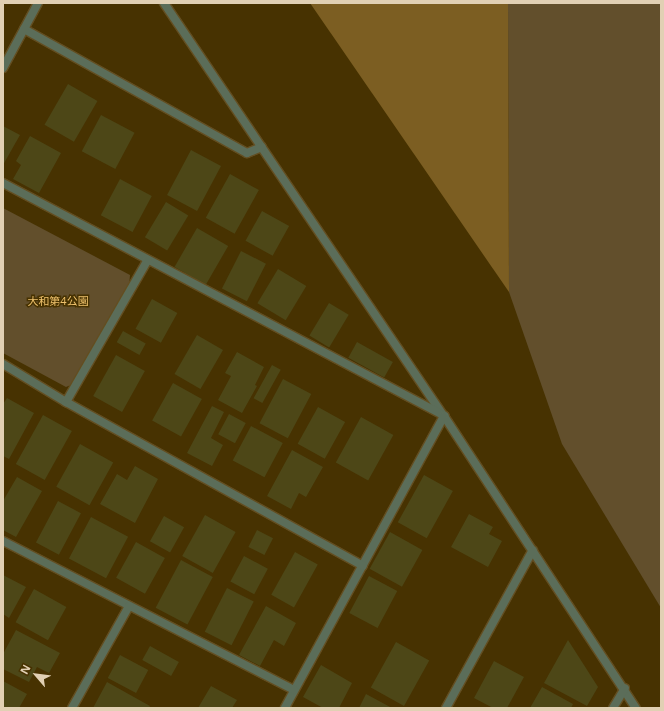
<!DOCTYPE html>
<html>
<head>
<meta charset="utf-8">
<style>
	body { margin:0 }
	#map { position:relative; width:664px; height:711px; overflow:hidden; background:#473201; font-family:"Open Sans","Noto Sans JP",sans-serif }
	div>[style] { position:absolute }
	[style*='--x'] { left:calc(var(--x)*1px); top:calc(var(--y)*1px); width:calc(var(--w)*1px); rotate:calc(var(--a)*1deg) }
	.green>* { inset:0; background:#624f2c }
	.forest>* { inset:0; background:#7c5e22 }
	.building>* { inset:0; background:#4d4717; transform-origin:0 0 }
	.roads { filter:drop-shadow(1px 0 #634e21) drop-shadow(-1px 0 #634e21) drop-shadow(0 1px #634e21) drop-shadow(0 -1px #634e21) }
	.street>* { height:8px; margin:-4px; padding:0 4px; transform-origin:4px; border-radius:4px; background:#5b6d59 }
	span { translate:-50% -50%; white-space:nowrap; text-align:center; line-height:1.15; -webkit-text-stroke:3px #473201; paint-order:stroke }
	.park-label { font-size:11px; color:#eec16c }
	.frame { position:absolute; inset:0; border:4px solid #e1d0b4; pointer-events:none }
	.north { position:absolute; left:16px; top:655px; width:40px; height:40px; -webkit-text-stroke:3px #473201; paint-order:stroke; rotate:298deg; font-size:11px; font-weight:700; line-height:16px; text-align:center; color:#e1d0b4 }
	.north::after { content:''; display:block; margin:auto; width:14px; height:18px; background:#e1d0b4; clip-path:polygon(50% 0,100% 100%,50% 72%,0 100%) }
</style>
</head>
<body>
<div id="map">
	<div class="green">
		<i style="clip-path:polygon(508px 3px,661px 3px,661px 608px,562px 444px,509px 292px)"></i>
		<i style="clip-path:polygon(3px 208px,130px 275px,129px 286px,73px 384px,66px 387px,3px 353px)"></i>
	</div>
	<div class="forest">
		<i style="clip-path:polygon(310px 3px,508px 3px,509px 292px)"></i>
	</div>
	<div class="building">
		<i style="left:68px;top:84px;width:34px;height:47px;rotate:30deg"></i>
		<i style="left:101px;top:115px;width:38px;height:41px;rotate:28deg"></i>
		<i style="clip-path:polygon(3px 126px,20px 135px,3px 165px)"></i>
		<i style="clip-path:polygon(30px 136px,61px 153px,39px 193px,13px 179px,21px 165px,16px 161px)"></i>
		<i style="left:191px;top:150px;width:34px;height:51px;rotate:28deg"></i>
		<i style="left:230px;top:174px;width:33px;height:50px;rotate:29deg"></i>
		<i style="left:120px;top:179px;width:36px;height:41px;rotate:28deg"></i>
		<i style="left:166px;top:202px;width:26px;height:41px;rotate:31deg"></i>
		<i style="left:262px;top:211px;width:31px;height:34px;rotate:29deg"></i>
		<i style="left:197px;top:228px;width:36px;height:45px;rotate:30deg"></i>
		<i style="left:241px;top:251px;width:28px;height:42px;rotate:27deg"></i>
		<i style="left:278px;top:269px;width:33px;height:40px;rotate:31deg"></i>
		<i style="left:152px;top:299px;width:29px;height:34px;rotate:29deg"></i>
		<i style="left:329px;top:303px;width:23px;height:38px;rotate:31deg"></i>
		<i style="left:123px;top:331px;width:26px;height:13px;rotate:29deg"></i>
		<i style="left:197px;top:335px;width:30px;height:45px;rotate:30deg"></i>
		<i style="left:357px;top:342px;width:41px;height:18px;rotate:29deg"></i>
		<i style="clip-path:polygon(237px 352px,264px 367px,255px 385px,257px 386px,242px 413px,218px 400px,231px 376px,225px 373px)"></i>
		<i style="left:116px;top:355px;width:33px;height:47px;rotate:29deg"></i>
		<i style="left:272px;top:365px;width:10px;height:38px;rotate:29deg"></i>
		<i style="left:283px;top:379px;width:32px;height:50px;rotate:28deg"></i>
		<i style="left:173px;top:383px;width:33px;height:43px;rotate:29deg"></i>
		<i style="clip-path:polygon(7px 398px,34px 413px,9px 459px,3px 456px,3px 404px)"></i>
		<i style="clip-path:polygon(212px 406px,224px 412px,211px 438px,223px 445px,212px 466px,187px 453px)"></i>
		<i style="left:318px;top:407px;width:31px;height:42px;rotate:29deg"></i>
		<i style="left:229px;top:414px;width:19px;height:23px;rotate:28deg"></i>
		<i style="left:43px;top:415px;width:33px;height:56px;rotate:29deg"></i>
		<i style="left:361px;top:417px;width:37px;height:52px;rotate:29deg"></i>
		<i style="left:251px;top:426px;width:36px;height:39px;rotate:28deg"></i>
		<i style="left:80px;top:444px;width:38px;height:49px;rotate:29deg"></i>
		<i style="clip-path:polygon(292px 450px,323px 467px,306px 497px,299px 493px,291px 509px,267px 496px)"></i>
		<i style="clip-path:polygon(135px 466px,158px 479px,135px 523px,100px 504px,117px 474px,127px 480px)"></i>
		<i style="left:424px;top:475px;width:33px;height:54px;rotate:29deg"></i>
		<i style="clip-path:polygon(17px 477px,42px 491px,16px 537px,3px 530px,3px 501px)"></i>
		<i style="left:58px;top:501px;width:26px;height:47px;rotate:28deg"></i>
		<i style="clip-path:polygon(469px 514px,493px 527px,489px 534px,502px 541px,488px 567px,451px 547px)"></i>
		<i style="left:205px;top:515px;width:35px;height:47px;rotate:29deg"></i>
		<i style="left:164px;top:516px;width:23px;height:29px;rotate:29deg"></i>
		<i style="left:91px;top:517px;width:42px;height:47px;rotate:28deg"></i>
		<i style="left:257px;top:530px;width:18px;height:19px;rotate:27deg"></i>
		<i style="left:390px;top:532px;width:37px;height:42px;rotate:29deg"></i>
		<i style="left:136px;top:542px;width:33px;height:41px;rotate:29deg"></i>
		<i style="left:295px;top:552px;width:26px;height:49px;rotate:29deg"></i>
		<i style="left:244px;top:556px;width:27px;height:29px;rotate:28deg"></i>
		<i style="left:181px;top:560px;width:36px;height:54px;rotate:28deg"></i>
		<i style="clip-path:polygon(3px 575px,26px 587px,9px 618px,3px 614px)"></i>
		<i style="left:369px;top:576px;width:32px;height:42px;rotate:28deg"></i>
		<i style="left:227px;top:588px;width:30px;height:49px;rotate:27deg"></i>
		<i style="left:34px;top:589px;width:37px;height:38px;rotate:29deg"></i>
		<i style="clip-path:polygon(266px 606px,296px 623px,284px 646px,274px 640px,260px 666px,239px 655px)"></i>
		<i style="clip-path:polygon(16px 630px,60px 653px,49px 673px,37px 667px,29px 682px,3px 669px,3px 654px)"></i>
		<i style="clip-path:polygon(568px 640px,598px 687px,587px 706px,544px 683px)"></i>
		<i style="left:396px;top:642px;width:38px;height:52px;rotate:29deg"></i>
		<i style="left:150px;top:646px;width:33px;height:16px;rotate:29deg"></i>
		<i style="left:120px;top:655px;width:32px;height:26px;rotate:28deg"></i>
		<i style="clip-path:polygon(494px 661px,524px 677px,507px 708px,493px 708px,474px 698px)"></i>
		<i style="clip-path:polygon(321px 665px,352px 683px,339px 708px,323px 708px,303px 697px)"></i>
		<i style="clip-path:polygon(3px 681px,27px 694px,19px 708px,3px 708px)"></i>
		<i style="clip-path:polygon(107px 682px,150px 706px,149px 708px,93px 708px)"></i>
		<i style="clip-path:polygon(211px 686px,237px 700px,232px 708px,198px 708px)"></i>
		<i style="clip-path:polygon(542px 687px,573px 704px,571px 708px,530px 708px)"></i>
		<i style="clip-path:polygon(366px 694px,392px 708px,359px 708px)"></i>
	</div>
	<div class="roads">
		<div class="street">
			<i style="--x:164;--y:3;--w:499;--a:55.9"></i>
			<i style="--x:444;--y:416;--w:349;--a:56.7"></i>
			<i style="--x:24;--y:29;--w:255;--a:29.1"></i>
			<i style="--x:247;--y:153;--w:16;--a:-22"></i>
			<i style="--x:3;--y:68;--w:74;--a:-61.7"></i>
			<i style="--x:3;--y:183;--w:499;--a:27.8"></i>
			<i style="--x:444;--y:416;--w:332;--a:118.6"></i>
			<i style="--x:3;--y:364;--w:74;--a:31.1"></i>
			<i style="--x:66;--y:402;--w:339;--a:28.9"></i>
			<i style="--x:66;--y:402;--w:163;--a:-60.1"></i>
			<i style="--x:3;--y:541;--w:327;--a:27.1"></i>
			<i style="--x:72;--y:708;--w:117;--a:-60.8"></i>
			<i style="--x:446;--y:708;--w:180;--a:-61.2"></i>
			<i style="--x:613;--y:708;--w:23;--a:-59"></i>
		</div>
	</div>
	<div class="park-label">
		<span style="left:58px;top:301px">大和第4公園</span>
	</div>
	<div class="frame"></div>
	<div class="north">N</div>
</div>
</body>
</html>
